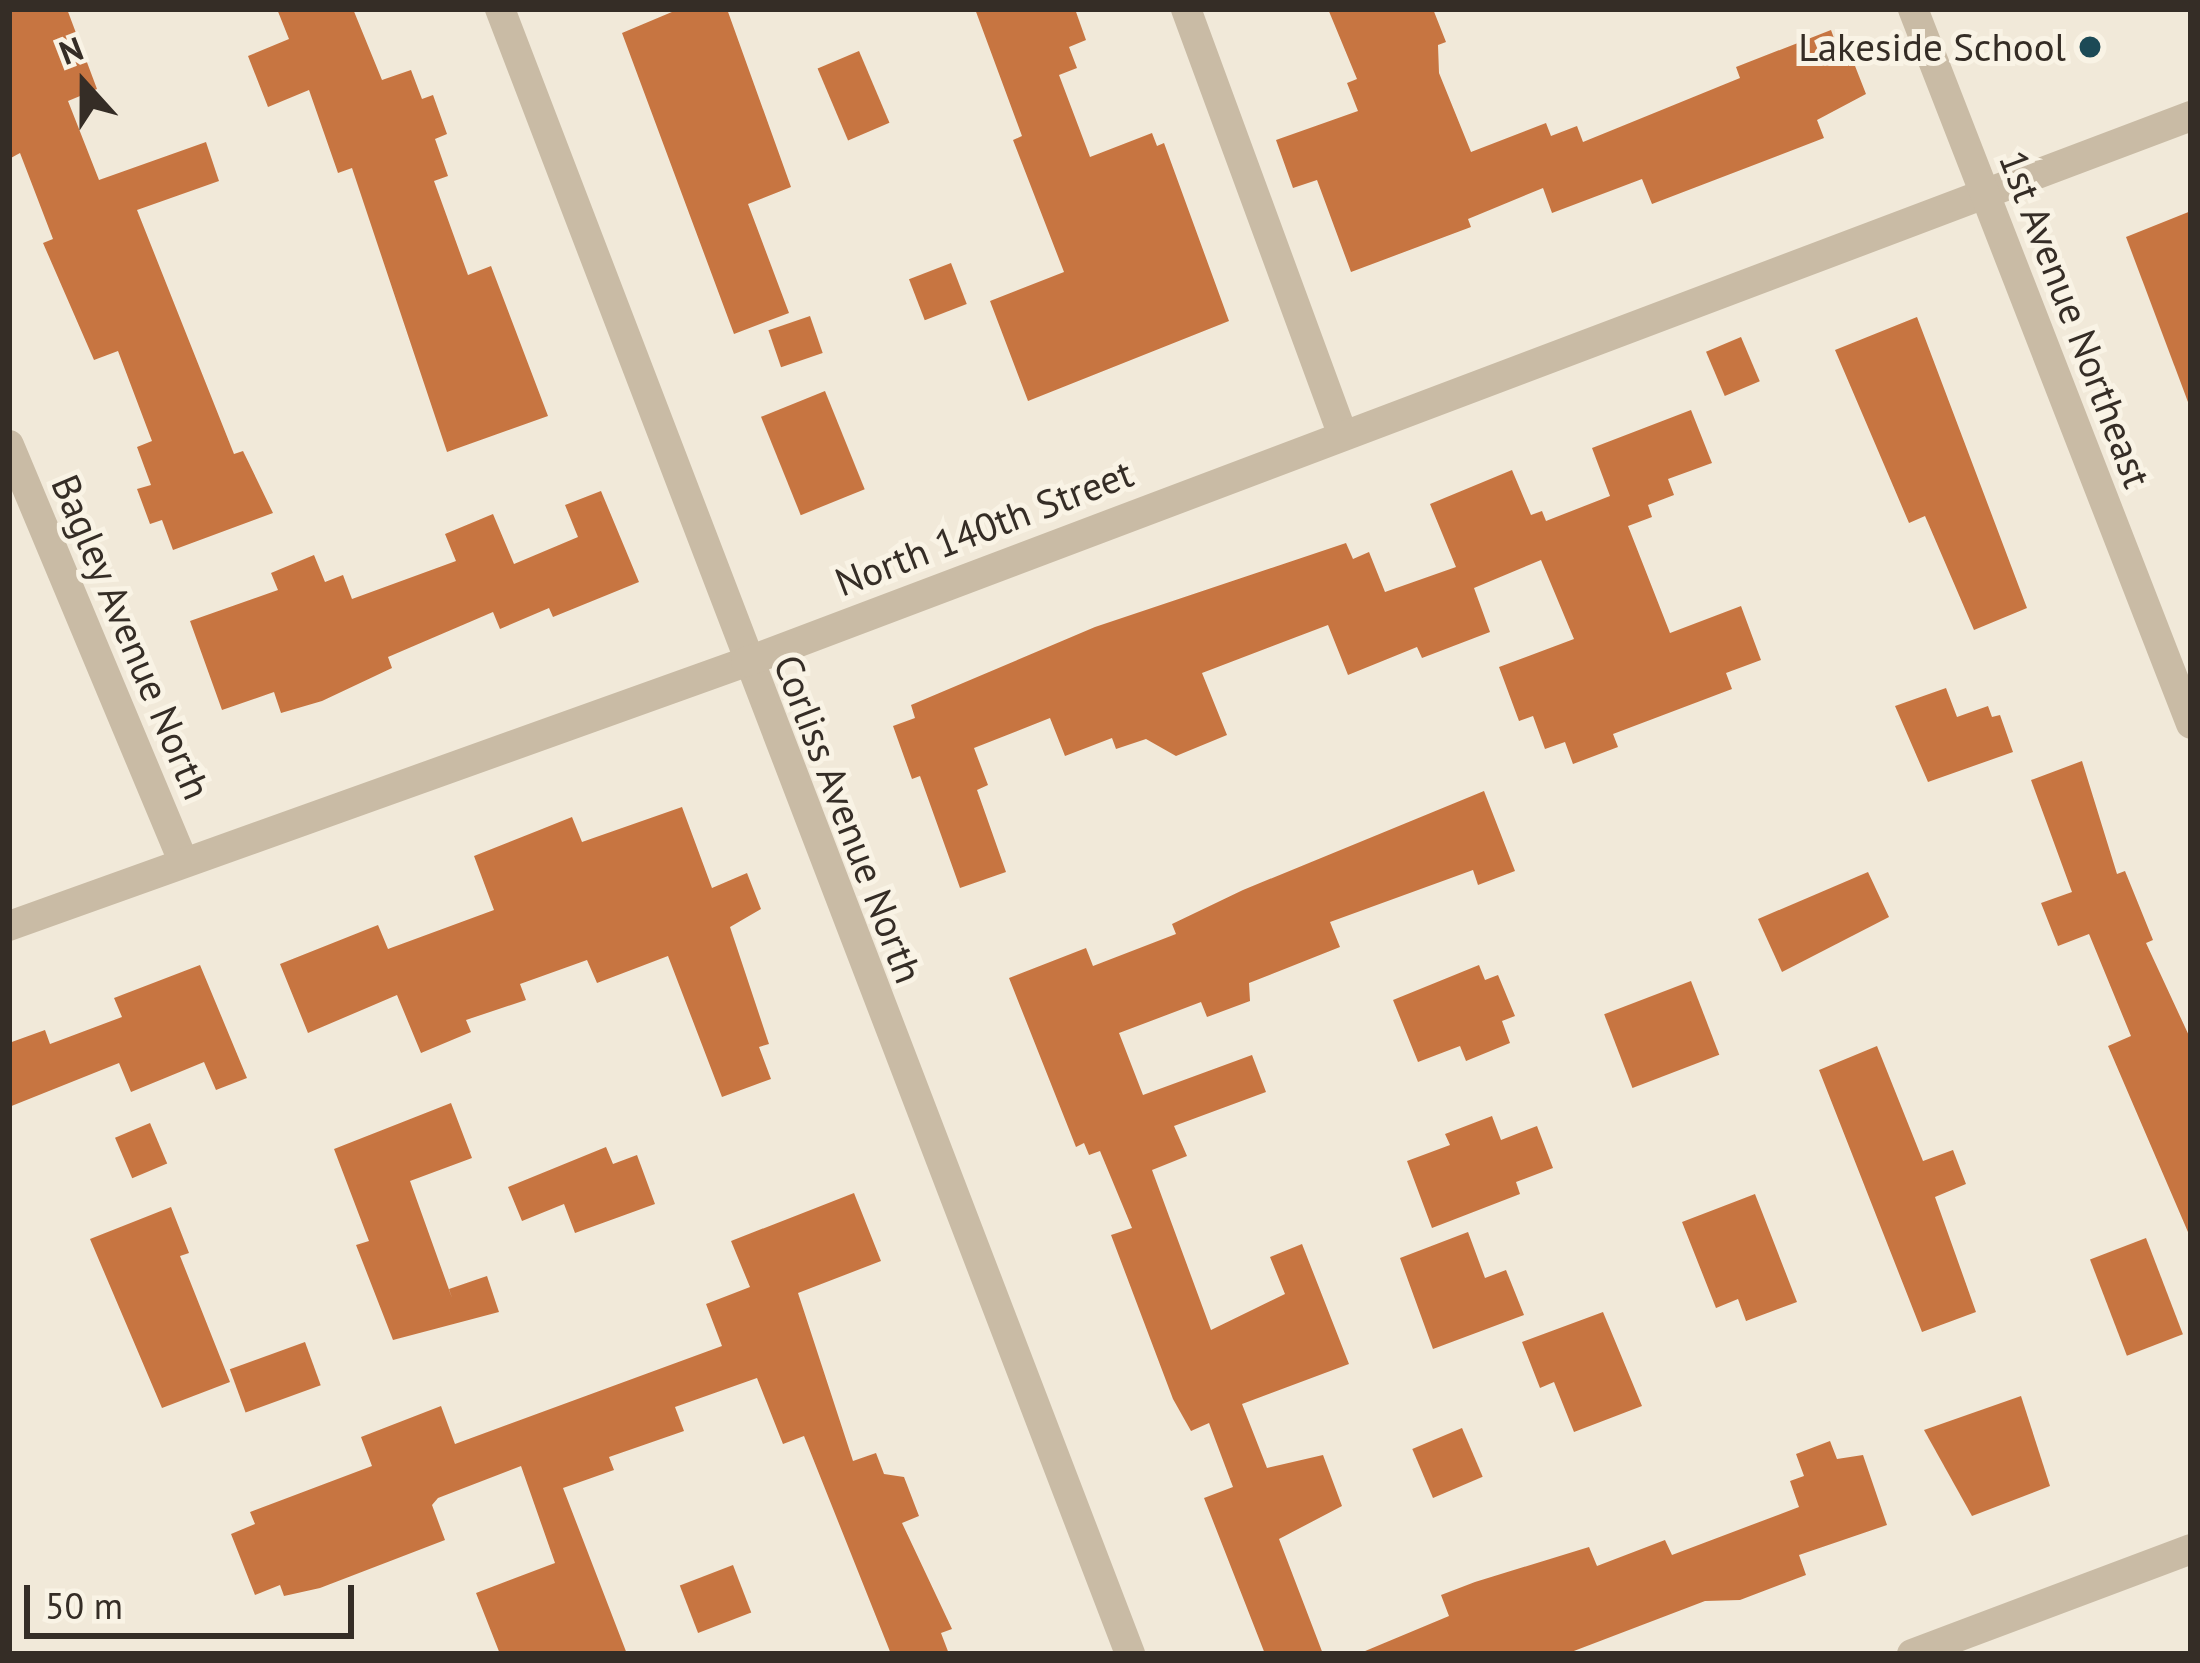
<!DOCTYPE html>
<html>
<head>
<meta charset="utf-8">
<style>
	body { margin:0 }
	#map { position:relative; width:2200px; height:1663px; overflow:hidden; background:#f1e9d9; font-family:"PT Sans",sans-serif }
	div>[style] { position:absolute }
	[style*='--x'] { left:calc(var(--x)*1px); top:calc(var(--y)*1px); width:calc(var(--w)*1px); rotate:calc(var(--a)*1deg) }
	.building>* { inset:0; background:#c77541; transform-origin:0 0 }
	.minor>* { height:30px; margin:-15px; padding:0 15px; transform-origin:15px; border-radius:15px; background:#c9bba5 }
	.tertiary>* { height:30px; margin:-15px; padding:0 15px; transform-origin:15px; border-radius:15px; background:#c9bba5 }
	.dots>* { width:33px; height:33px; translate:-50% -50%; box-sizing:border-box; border:6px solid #f9f3e5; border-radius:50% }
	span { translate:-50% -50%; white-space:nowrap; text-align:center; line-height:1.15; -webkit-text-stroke:10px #f9f3e5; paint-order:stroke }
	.poi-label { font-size:39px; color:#352d26 }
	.right { translate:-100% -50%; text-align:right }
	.street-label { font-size:39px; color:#352d26 }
	.frame { position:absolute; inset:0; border:12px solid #352d26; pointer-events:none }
	.north { position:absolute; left:24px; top:24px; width:120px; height:120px; -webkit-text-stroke:9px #f9f3e5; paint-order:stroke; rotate:339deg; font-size:33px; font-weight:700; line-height:48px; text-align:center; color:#352d26 }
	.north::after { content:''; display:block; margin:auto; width:42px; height:54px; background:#352d26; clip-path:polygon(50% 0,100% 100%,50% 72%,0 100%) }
	.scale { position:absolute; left:24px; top:1585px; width:330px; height:54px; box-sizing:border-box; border:6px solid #352d26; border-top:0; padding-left:15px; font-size:36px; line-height:42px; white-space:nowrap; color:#352d26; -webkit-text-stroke:9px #f9f3e5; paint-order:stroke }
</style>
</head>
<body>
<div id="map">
	<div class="building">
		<i style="clip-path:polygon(9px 9px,67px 9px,97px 89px,68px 101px,99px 180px,206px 142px,219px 181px,137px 210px,234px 454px,243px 451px,273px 513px,173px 550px,162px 520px,150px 524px,137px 489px,151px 485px,137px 447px,152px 441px,118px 351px,94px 360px,43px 243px,53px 239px,20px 153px,9px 159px)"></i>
		<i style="clip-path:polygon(277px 9px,353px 9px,382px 80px,411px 70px,422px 99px,433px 95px,447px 134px,435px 139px,448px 176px,434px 181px,468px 275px,491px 266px,548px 416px,447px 452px,352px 168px,338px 173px,309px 90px,268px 107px,248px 56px,289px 39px)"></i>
		<i style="clip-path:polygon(679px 9px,727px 9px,791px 187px,748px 204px,789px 313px,734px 334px,622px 33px)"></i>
		<i style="clip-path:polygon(975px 9px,1075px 9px,1086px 40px,1069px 47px,1077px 68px,1059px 75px,1090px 157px,1152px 133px,1157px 146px,1164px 143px,1229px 321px,1028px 401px,990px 301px,1064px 272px,1013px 140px,1022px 136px)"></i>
		<i style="clip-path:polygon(1328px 9px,1433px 9px,1446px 42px,1438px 45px,1439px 73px,1471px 152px,1546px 123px,1551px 136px,1577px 126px,1583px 142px,1740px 78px,1736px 67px,1831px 30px,1839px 52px,1848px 48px,1866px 94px,1817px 120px,1824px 138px,1652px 204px,1642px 179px,1552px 213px,1543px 188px,1468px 219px,1471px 227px,1351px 272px,1317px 180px,1293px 188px,1276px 140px,1358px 111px,1347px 83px,1357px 79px)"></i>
		<i style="left:859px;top:51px;width:78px;height:45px;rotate:67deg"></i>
		<i style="clip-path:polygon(2191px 211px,2191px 401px,2188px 402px,2126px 237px)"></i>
		<i style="left:951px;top:263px;width:44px;height:45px;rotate:69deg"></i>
		<i style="left:810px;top:316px;width:39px;height:44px;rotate:71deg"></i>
		<i style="clip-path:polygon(1917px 317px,2027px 608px,1974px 630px,1925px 516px,1909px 523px,1835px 350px)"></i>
		<i style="left:1741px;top:337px;width:48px;height:38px;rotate:67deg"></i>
		<i style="left:825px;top:391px;width:106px;height:69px;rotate:68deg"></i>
		<i style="clip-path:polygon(1691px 410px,1712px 463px,1668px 479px,1674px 495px,1648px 505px,1652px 517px,1628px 526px,1670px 633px,1741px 606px,1761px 660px,1726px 673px,1732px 689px,1613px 734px,1618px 747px,1573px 764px,1565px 742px,1545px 749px,1533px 716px,1519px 721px,1499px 667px,1574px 639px,1541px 560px,1474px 588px,1490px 632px,1422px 658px,1417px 647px,1348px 675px,1328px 625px,1202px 673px,1227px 735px,1176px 756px,1146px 739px,1116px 749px,1112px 738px,1065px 756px,1050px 718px,974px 748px,988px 785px,977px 790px,1006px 872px,960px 888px,920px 776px,912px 779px,893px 726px,915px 718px,911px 705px,1095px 627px,1346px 543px,1353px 559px,1369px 552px,1385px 592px,1456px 567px,1430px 504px,1512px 470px,1531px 515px,1542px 511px,1546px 521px,1610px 496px,1592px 448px)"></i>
		<i style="clip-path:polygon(601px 491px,639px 582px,553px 617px,549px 608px,500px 629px,493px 612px,388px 657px,392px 668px,322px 701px,281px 713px,274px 692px,222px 710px,190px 621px,278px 590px,271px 573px,314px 555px,325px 582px,343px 575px,352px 599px,456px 561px,445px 534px,493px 514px,514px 564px,578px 537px,565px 505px)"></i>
		<i style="clip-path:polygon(1946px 688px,1957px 717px,1988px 706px,1992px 717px,2000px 715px,2013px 752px,1928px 782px,1895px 706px)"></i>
		<i style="clip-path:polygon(2082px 761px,2117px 874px,2125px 871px,2153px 940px,2146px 943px,2191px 1040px,2191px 1239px,2108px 1046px,2131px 1036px,2089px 934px,2058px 946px,2041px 903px,2072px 892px,2031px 780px)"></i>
		<i style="clip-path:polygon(1484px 791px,1515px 871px,1478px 885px,1473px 870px,1330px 922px,1340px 947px,1249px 983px,1250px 1001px,1207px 1017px,1201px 1002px,1119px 1033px,1143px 1095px,1252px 1055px,1266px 1092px,1174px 1126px,1187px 1156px,1152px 1170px,1211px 1330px,1285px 1294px,1270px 1257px,1302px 1244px,1349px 1364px,1242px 1404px,1267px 1468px,1323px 1455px,1342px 1506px,1279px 1539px,1323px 1654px,1265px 1654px,1204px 1498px,1233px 1487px,1209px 1423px,1191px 1431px,1173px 1399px,1111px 1235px,1132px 1228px,1100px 1151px,1089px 1155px,1084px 1143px,1076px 1147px,1009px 978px,1086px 948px,1093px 966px,1176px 934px,1172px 924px,1243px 890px)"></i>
		<i style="clip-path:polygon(682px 807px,712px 888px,747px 873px,761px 909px,730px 927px,769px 1044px,759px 1047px,771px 1079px,722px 1097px,668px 956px,597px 983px,587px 960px,520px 984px,526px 1000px,466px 1020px,471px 1032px,421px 1053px,397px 995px,308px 1033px,280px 964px,378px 925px,388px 949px,494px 910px,474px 856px,537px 831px,572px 817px,582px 842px)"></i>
		<i style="clip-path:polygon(1868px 872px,1889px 917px,1782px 972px,1758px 919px)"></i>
		<i style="clip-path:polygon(200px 965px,247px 1078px,216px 1090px,204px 1062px,131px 1092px,119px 1063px,9px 1107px,9px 1043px,45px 1030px,50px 1044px,122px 1017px,114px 998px)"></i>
		<i style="clip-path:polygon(1479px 965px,1485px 980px,1498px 975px,1515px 1016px,1502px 1021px,1510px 1043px,1466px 1061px,1460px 1046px,1418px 1062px,1393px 1000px)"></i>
		<i style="left:1691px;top:981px;width:79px;height:93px;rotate:69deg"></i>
		<i style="clip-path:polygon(1877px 1046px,1923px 1161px,1953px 1150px,1966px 1184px,1935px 1197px,1976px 1312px,1922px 1332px,1819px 1070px)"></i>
		<i style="clip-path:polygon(451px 1103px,472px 1158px,410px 1181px,452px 1298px,449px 1289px,487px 1276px,499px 1312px,393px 1340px,356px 1245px,369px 1241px,334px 1149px)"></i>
		<i style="clip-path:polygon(1492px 1116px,1501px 1140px,1537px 1126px,1553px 1168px,1516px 1182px,1520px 1194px,1432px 1228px,1407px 1161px,1450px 1145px,1445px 1134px)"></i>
		<i style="left:150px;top:1123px;width:44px;height:38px;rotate:67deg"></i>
		<i style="clip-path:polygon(606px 1147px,613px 1164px,637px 1155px,655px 1204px,575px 1233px,564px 1204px,522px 1221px,508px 1187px)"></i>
		<i style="clip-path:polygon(854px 1193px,881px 1261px,798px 1293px,853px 1461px,876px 1453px,884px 1474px,904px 1477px,919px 1516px,902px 1523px,952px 1629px,941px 1633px,949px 1654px,891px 1654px,804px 1436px,783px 1444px,757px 1378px,675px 1407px,684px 1431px,609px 1457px,614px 1470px,563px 1488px,627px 1654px,500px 1654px,476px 1593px,555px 1563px,521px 1466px,438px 1498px,432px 1505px,445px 1540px,320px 1588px,284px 1596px,280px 1585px,255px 1595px,231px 1534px,255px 1524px,250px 1512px,372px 1466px,361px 1437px,441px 1406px,455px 1444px,722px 1346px,706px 1304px,750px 1287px,731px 1241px)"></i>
		<i style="clip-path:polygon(1755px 1194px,1797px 1302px,1746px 1321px,1738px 1299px,1716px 1308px,1682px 1222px)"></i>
		<i style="clip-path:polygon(171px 1207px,189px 1253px,180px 1256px,230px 1382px,162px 1408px,90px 1239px)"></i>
		<i style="clip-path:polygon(1468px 1232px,1485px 1278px,1506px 1270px,1524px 1315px,1433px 1349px,1400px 1258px)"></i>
		<i style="left:2146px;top:1238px;width:103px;height:60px;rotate:69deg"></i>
		<i style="clip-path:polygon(1603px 1312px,1642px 1406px,1574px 1432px,1554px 1382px,1540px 1388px,1522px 1342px)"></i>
		<i style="left:305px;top:1342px;width:46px;height:80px;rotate:70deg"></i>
		<i style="clip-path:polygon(2021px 1396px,2050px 1486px,1972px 1516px,1924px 1430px)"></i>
		<i style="left:1462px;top:1428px;width:53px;height:54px;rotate:67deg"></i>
		<i style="clip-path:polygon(1830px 1441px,1837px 1459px,1863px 1455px,1887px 1525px,1799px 1555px,1806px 1575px,1740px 1600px,1705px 1601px,1566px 1654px,1358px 1654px,1449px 1616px,1441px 1595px,1475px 1582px,1589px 1547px,1597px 1566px,1665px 1540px,1672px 1555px,1799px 1507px,1790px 1481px,1804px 1476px,1796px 1454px)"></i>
		<i style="left:733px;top:1565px;width:51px;height:57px;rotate:69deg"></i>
	</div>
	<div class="minor">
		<i style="--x:500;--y:9;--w:1762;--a:69.04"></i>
		<i style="--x:1186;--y:9;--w:450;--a:69.8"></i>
		<i style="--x:9;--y:445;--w:449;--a:67.3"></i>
		<i style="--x:9;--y:926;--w:783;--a:-19.71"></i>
		<i style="--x:746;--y:662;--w:1545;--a:-20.7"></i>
		<i style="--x:1912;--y:1654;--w:298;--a:-20.6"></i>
	</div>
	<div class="tertiary">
		<i style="--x:1913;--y:9;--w:767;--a:68.75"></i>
	</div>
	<div class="dots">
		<i style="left:2090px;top:47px;background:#1c4a56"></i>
	</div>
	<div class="poi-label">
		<span class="right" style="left:2066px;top:47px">Lakeside School</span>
	</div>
	<div class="street-label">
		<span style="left:2075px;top:319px;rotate:69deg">1st Avenue Northeast</span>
		<span style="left:984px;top:528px;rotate:-21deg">North 140th Street</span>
		<span style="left:131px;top:637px;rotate:67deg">Bagley Avenue North</span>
		<span style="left:848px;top:819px;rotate:69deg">Corliss Avenue North</span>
	</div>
	<div class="frame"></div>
	<div class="north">N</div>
	<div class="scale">50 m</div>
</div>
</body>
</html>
